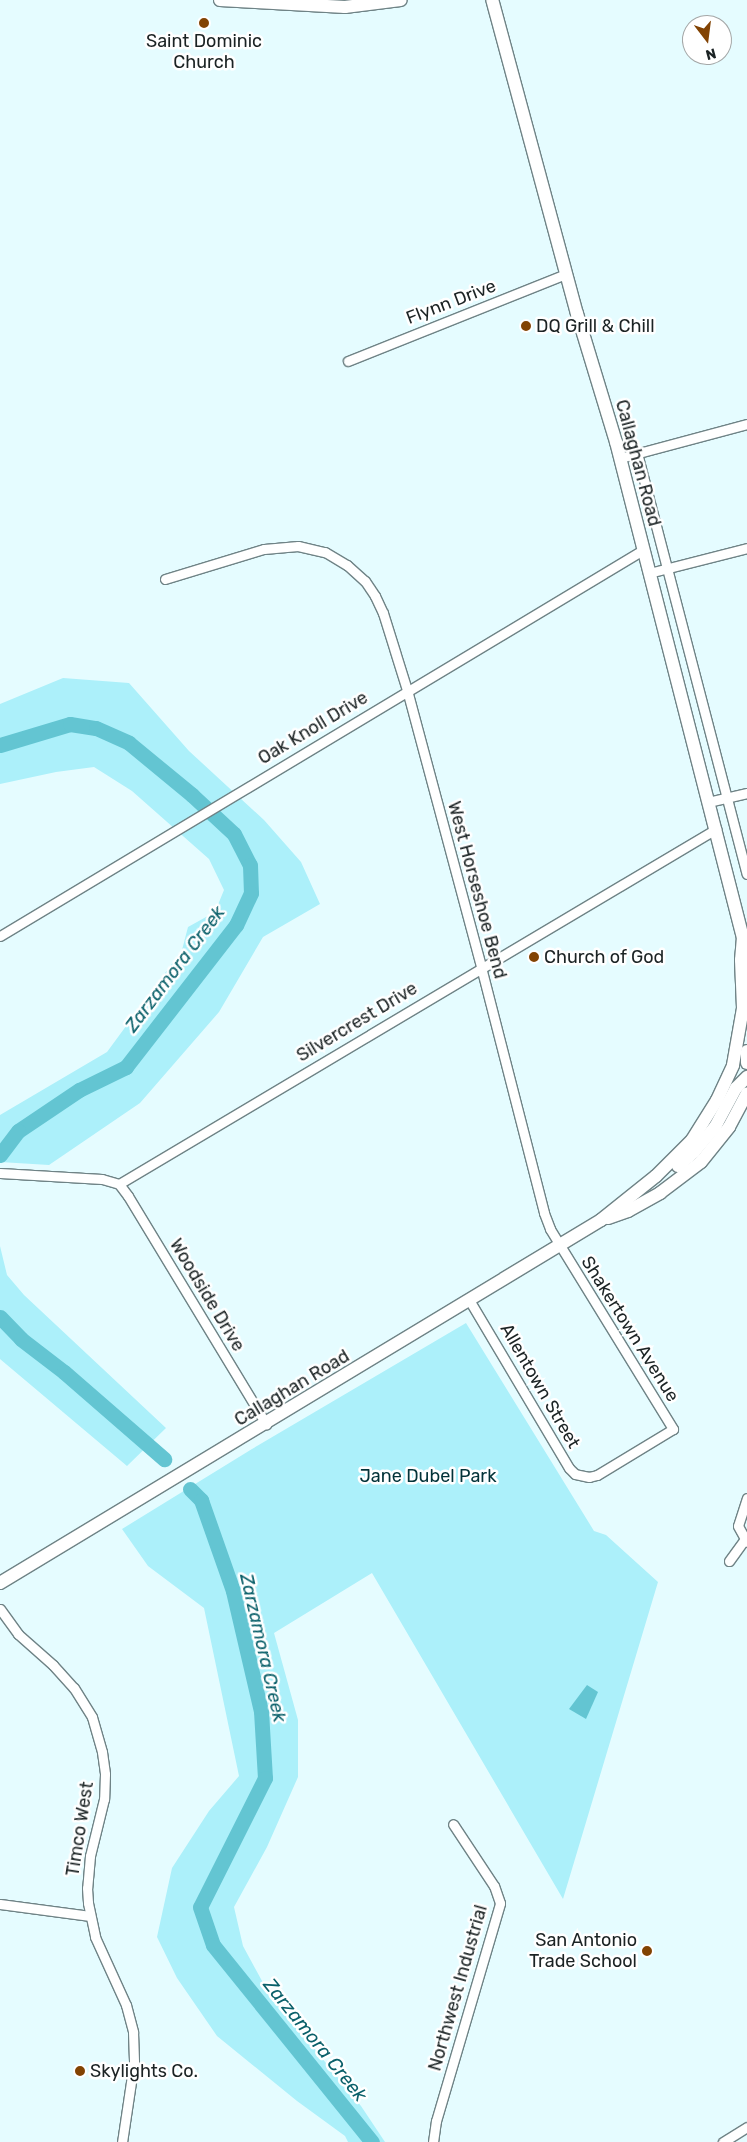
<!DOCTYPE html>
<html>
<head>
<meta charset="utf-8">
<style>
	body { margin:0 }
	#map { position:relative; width:747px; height:2142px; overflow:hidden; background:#e5fcff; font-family:Rubik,sans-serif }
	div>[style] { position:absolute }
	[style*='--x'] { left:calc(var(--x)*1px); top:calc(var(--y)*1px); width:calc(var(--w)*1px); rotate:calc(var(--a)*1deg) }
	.green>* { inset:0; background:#acf0fa }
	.water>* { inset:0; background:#63c5d2 }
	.river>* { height:15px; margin:-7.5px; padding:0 7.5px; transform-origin:7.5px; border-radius:7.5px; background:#63c5d2 }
	.roads { filter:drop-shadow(1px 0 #6f8386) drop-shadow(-1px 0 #6f8386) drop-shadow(0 1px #6f8386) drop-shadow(0 -1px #6f8386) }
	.street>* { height:9px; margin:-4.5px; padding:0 4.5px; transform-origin:4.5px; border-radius:4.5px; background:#fff }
	.secondary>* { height:12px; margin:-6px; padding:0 6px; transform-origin:6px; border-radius:6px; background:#fff }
	.dots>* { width:14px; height:14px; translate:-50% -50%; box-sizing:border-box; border:2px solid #fff; border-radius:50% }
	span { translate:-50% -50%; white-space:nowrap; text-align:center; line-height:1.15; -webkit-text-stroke:5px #fff; paint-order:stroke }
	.poi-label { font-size:18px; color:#1b2324 }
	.left { translate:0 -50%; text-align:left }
	.right { translate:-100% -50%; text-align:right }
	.street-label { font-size:18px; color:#1b2324 }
	.park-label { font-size:18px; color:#023339 }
	.water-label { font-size:19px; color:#0a606a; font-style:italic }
	.north { position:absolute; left:682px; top:15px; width:50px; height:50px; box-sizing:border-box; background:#fff; border:1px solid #a4a7a7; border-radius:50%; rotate:165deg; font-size:14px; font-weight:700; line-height:20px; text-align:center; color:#1b2324 }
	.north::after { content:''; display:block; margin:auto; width:18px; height:22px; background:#824303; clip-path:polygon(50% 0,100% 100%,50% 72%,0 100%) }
</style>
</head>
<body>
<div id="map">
	<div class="green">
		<i style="clip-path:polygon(63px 678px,129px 683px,189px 751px,264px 820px,301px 862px,320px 904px,263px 937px,219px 1012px,140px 1103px,49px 1165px,0 1162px,0 1115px,107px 1052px,182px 950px,188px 927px,215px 912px,224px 890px,209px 859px,132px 791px,94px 767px,56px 772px,0 784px,0 704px)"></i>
		<i style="clip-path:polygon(0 1246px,7px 1275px,24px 1295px,166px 1428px,127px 1466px,0 1359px)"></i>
		<i style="clip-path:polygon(466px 1323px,594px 1531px,606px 1535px,658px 1582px,563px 1899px,372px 1573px,274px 1633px,298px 1720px,298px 1777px,267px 1847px,234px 1907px,243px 1946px,268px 1992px,361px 2106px,385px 2142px,348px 2142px,345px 2136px,297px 2101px,217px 2036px,177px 1978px,157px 1937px,172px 1868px,209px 1811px,239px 1776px,204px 1608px,148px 1566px,122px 1529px,252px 1449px)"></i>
	</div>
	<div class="water">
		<i style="clip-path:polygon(587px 1685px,598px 1692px,586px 1719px,569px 1709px)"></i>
	</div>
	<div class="river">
		<i style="--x:0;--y:745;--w:73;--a:-16.7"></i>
		<i style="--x:70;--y:724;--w:26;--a:9"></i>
		<i style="--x:96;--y:728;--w:36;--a:24"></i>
		<i style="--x:129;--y:743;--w:82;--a:39.5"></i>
		<i style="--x:192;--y:795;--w:57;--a:42.9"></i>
		<i style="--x:234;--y:834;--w:35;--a:63"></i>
		<i style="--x:250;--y:865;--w:28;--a:88"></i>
		<i style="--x:251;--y:893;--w:35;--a:115"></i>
		<i style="--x:236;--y:925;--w:180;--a:127.8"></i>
		<i style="--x:126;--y:1067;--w:52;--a:153.9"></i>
		<i style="--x:79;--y:1090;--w:73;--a:146.1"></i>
		<i style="--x:18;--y:1131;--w:30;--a:127"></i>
		<i style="--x:0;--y:1317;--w:30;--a:46"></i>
		<i style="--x:21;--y:1339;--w:54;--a:37.5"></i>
		<i style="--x:64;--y:1372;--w:133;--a:41"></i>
		<i style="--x:190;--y:1489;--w:16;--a:45"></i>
		<i style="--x:201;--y:1500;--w:96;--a:70.6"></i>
		<i style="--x:233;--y:1591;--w:123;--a:76.9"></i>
		<i style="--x:261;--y:1711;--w:67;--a:86.6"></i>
		<i style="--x:265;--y:1778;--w:144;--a:116.7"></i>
		<i style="--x:200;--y:1907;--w:40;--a:71.1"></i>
		<i style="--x:213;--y:1945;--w:253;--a:51.1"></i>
	</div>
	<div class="roads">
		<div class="street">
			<i style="--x:348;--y:361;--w:235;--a:-21.8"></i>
			<i style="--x:637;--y:453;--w:435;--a:75.4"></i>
			<i style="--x:620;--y:458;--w:131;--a:-15"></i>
			<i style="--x:649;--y:573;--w:101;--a:-14.3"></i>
			<i style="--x:165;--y:579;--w:103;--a:-16.9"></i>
			<i style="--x:264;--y:549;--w:34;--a:-5"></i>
			<i style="--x:298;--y:546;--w:28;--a:13"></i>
			<i style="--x:325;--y:552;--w:26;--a:31"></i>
			<i style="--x:347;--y:565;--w:24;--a:42"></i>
			<i style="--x:365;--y:581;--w:18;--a:56"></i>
			<i style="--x:375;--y:596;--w:19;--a:65"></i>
			<i style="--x:383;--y:613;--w:81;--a:72.7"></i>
			<i style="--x:407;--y:690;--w:287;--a:75"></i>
			<i style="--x:481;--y:967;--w:254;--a:75.6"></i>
			<i style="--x:544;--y:1213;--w:17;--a:69"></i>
			<i style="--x:550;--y:1229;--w:235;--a:58.4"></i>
			<i style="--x:673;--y:1429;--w:89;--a:148.8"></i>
			<i style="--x:597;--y:1475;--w:8;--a:166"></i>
			<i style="--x:589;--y:1477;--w:14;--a:-168"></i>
			<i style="--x:575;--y:1474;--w:8;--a:-135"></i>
			<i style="--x:569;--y:1468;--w:194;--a:-120.7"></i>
			<i style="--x:708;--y:802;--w:40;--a:-13"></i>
			<i style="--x:0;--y:936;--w:750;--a:-30.98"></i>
			<i style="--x:0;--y:1173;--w:102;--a:3.4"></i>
			<i style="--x:102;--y:1179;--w:18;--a:16"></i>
			<i style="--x:119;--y:1184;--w:695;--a:-30.74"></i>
			<i style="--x:119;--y:1184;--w:15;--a:53"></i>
			<i style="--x:128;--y:1196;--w:267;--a:58.8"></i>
			<i style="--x:747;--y:1498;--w:29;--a:108"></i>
			<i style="--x:738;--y:1526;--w:18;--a:61"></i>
			<i style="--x:729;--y:1561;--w:26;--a:-54"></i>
			<i style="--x:0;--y:1609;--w:31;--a:54"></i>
			<i style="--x:18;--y:1634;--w:47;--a:41.5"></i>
			<i style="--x:53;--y:1665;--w:31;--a:48"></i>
			<i style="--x:74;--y:1688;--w:34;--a:58"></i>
			<i style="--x:92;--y:1717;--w:36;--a:74"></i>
			<i style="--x:102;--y:1752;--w:22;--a:82"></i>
			<i style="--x:105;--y:1774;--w:25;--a:92"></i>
			<i style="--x:104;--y:1799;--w:59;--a:103.8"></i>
			<i style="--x:90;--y:1856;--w:32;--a:95"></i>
			<i style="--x:87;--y:1888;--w:15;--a:86"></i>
			<i style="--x:88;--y:1903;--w:35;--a:78"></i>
			<i style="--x:95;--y:1937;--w:75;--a:65.5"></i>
			<i style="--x:126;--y:2005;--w:28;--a:75"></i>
			<i style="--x:133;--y:2032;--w:30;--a:88"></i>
			<i style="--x:134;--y:2062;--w:81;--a:98.5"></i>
			<i style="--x:0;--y:1904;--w:91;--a:7.6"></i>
			<i style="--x:433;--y:2142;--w:21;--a:-82"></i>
			<i style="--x:436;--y:2121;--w:227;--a:-73.6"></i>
			<i style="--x:500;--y:1903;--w:18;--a:-109"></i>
			<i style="--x:494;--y:1886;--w:74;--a:-123.5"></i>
			<i style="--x:723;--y:2142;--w:28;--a:-32"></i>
		</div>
		<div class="secondary">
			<i style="--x:220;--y:0;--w:125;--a:3.2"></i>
			<i style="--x:345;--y:7;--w:56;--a:-7.1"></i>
			<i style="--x:747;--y:1051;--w:12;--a:90"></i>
			<i style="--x:678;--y:1166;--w:21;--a:-41"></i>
			<i style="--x:694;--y:1152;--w:33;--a:-50"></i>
			<i style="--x:715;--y:1127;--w:44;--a:-61.7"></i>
			<i style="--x:736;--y:1088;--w:16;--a:-45"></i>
			<i style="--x:608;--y:1218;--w:21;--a:-19"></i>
			<i style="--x:628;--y:1211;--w:37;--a:-29"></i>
			<i style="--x:660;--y:1193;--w:51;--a:-37.1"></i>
			<i style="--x:701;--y:1162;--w:45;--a:-51.3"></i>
			<i style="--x:729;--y:1127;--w:38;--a:-62"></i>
			<i style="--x:0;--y:1583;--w:702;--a:-31.13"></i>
			<i style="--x:601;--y:1220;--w:70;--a:-38.7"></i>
			<i style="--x:656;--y:1176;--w:51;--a:-45"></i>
			<i style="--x:692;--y:1140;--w:47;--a:-58"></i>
			<i style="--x:717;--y:1100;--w:38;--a:-65"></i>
			<i style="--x:733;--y:1065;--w:58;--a:-80"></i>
			<i style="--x:743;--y:1008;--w:48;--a:-92.4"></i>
			<i style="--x:741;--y:960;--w:22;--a:-85"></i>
			<i style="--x:743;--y:938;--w:512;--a:-104.36"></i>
			<i style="--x:616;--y:442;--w:134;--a:-106.9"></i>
			<i style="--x:577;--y:314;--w:325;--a:-105.1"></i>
		</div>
	</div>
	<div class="dots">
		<i style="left:204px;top:23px;background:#824303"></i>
		<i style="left:526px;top:326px;background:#824303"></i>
		<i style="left:534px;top:957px;background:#824303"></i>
		<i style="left:647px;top:1951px;background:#824303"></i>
		<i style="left:80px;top:2071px;background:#824303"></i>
	</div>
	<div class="poi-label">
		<span style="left:204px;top:52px">Saint Dominic<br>Church</span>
		<span class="left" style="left:536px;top:326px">DQ Grill &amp; Chill</span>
		<span class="left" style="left:544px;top:957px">Church of God</span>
		<span class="right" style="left:637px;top:1951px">San Antonio<br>Trade School</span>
		<span class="left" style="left:90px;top:2071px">Skylights Co.</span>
	</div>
	<div class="street-label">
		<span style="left:451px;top:302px;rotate:-21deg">Flynn Drive</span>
		<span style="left:638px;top:463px;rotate:75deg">Callaghan Road</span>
		<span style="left:313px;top:728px;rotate:-31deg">Oak Knoll Drive</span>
		<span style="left:477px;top:890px;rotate:75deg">West Horseshoe Bend</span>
		<span style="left:357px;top:1022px;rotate:-31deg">Silvercrest Drive</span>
		<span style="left:207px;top:1295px;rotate:59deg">Woodside Drive</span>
		<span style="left:630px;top:1329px;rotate:58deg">Shakertown Avenue</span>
		<span style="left:540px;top:1386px;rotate:60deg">Allentown Street</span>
		<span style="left:292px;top:1388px;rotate:-31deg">Callaghan Road</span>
		<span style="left:80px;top:1829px;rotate:-81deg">Timco West</span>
		<span style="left:458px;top:1988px;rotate:-74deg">Northwest Industrial</span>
	</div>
	<div class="park-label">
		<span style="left:428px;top:1476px">Jane Dubel Park</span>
	</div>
	<div class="water-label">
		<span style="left:175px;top:969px;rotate:-53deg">Zarzamora Creek</span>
		<span style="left:263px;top:1648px;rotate:77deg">Zarzamora Creek</span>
		<span style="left:315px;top:2040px;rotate:51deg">Zarzamora Creek</span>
	</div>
	<div class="north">N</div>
</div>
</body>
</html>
